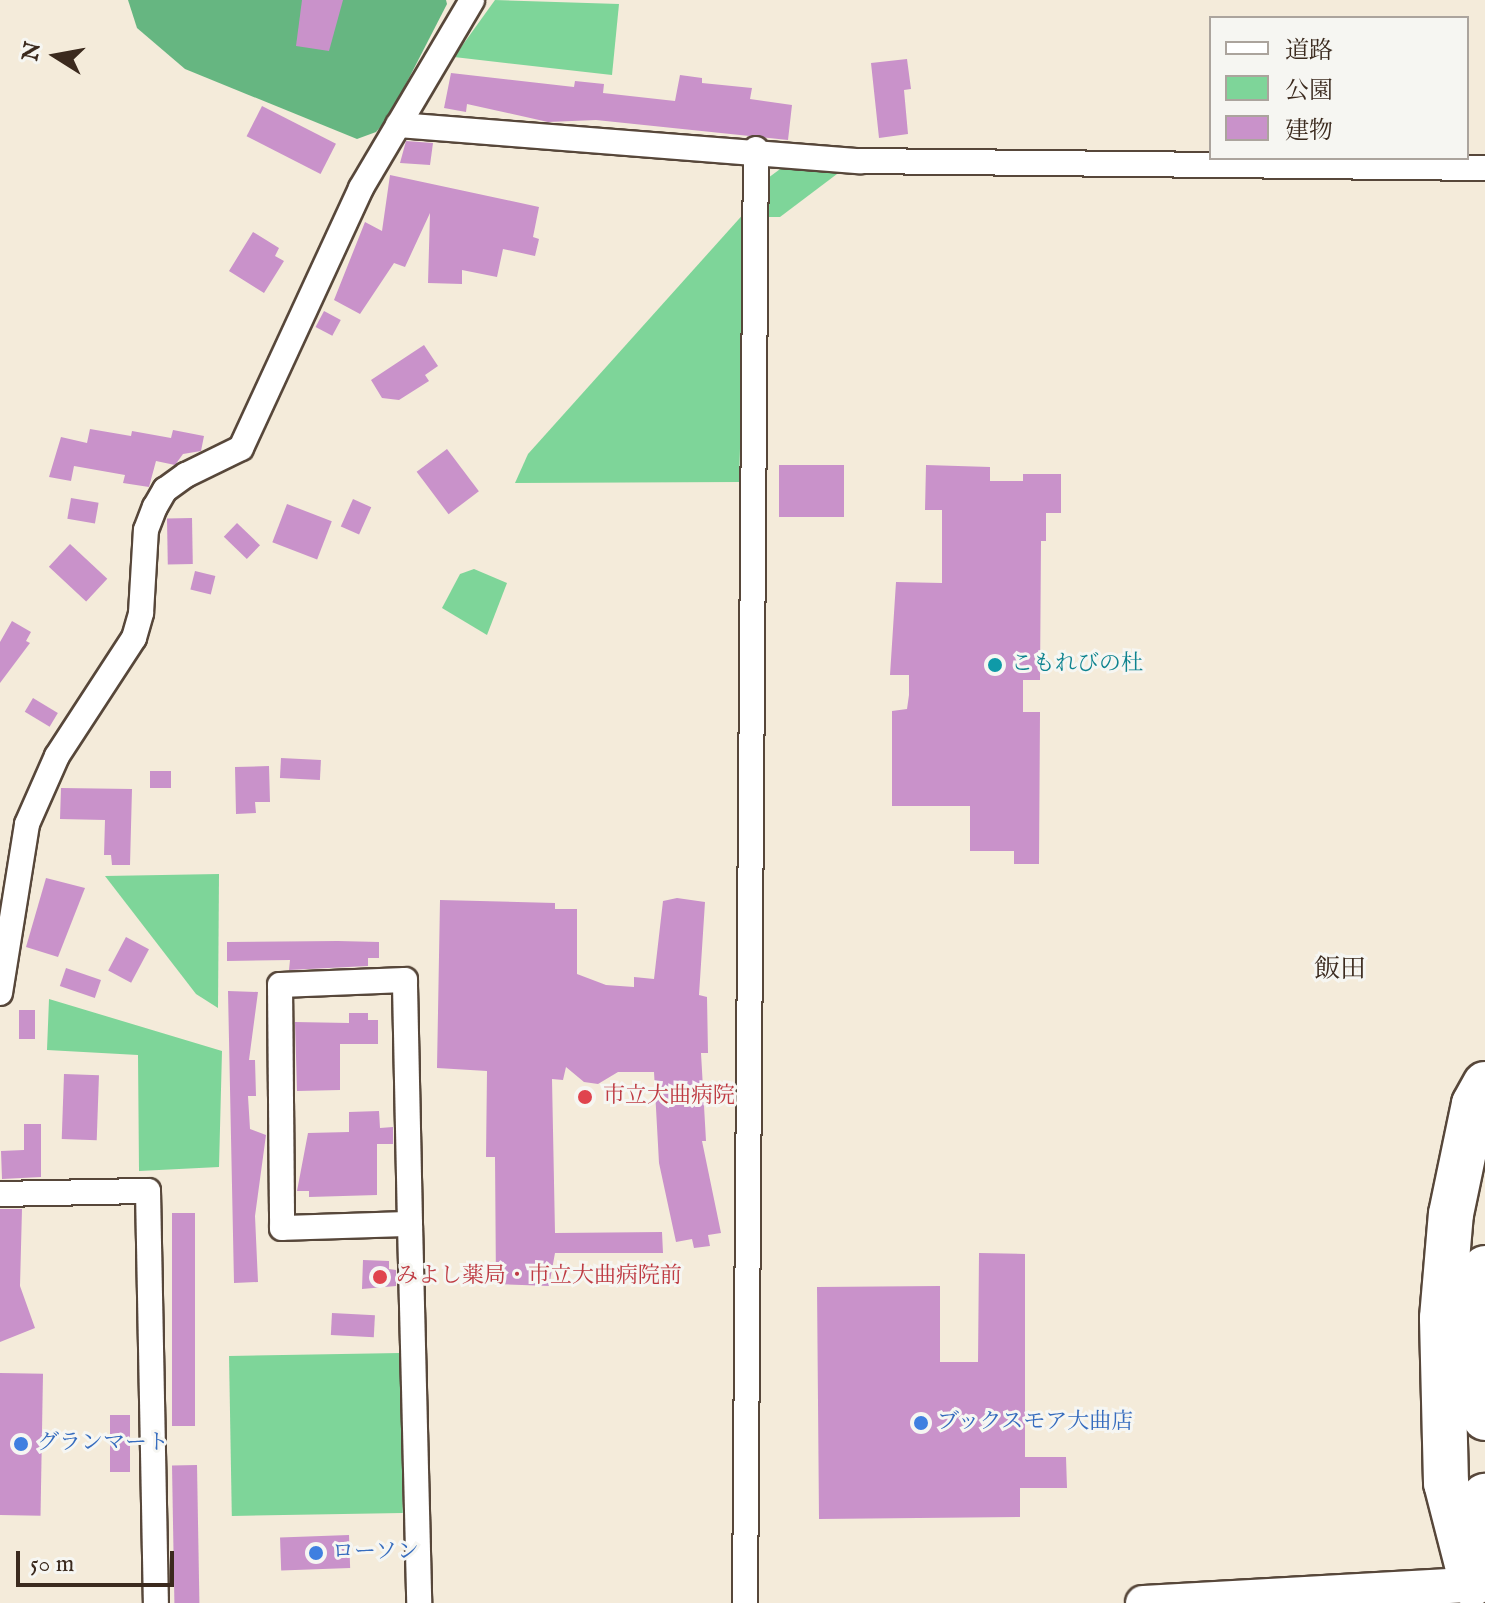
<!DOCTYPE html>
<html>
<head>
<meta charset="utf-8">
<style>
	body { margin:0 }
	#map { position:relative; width:1485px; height:1603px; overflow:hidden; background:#f4ebda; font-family:"IM FELL English","Noto Serif JP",serif }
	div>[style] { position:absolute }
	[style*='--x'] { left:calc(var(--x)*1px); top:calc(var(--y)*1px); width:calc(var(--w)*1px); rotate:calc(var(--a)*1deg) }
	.green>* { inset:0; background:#7ed599; transform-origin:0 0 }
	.forest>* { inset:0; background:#66b681 }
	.building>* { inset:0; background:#c992ca; transform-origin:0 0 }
	.roads { filter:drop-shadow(2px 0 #57473a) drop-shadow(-2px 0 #57473a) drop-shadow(0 2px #57473a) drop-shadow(0 -2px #57473a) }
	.street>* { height:24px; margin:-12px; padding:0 12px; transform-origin:12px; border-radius:12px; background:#fff }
	.secondary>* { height:34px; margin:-17px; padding:0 17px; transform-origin:17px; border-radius:17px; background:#fff }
	.highway>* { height:44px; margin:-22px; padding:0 22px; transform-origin:22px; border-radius:22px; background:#fff }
	.dots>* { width:22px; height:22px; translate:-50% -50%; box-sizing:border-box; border:4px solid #f6f6f2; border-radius:50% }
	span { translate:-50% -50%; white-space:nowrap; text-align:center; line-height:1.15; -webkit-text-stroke:6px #f6f6f2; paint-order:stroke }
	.culture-label { font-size:22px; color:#0d838f }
	.left { translate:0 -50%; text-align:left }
	.health-label { font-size:22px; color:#be3a42 }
	.shop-label { font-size:22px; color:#366cbe }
	.quarter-label { font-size:26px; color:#3b2a1e }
	.legend { position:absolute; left:1209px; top:16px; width:260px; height:144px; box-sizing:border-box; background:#f6f6f2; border:2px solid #aba49d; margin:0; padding:10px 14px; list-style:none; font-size:24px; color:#3b2a1e }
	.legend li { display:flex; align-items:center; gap:16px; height:40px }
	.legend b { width:40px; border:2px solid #aba49d }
	.north { position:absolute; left:16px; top:16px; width:80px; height:80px; -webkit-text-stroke:6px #f6f6f2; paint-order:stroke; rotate:281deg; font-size:22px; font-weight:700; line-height:32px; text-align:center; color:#3b2a1e }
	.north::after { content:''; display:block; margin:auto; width:28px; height:36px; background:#3b2a1e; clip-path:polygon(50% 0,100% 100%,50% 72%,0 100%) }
	.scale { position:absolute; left:16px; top:1551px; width:158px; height:36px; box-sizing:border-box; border:4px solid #3b2a1e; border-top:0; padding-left:10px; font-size:24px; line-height:28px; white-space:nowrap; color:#3b2a1e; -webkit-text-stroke:6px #f6f6f2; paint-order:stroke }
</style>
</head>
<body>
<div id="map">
	<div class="green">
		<i style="clip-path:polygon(495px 0,619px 4px,612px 75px,454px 57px)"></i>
		<i style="clip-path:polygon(791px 161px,836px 169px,837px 174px,780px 217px,768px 217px,768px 178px)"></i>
		<i style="clip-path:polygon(747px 210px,739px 482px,515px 483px,528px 454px)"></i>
		<i style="clip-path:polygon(474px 569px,507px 583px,487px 635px,442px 608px,460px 574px)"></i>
		<i style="clip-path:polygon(219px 874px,218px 1008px,196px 994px,105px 876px)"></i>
		<i style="clip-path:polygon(49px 999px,222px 1051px,219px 1167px,139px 1171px,138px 1055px,47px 1050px)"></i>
		<i style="left:400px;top:1353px;width:160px;height:171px;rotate:89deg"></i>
	</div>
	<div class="forest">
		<i style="clip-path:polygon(128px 0,446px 0,447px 4px,389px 117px,376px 132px,357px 139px,185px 69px,137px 28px)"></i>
	</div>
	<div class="building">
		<i style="clip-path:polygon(302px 0,343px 0,329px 51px,296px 46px)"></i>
		<i style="clip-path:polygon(907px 59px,911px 89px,904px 90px,908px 134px,879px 138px,871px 63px)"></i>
		<i style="clip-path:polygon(451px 73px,574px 87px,575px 81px,604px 84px,603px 93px,675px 101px,680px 75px,702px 78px,702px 83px,752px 88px,750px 99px,792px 105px,788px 140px,596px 120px,548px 122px,467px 104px,466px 112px,444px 108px)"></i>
		<i style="left:262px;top:106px;width:83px;height:34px;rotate:27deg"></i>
		<i style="clip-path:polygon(406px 141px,433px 143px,430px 165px,400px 163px)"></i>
		<i style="clip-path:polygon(390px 175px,539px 207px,533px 237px,539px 239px,535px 256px,503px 249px,497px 277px,462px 270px,462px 284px,428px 283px,430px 213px,405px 267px,394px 263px,360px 314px,334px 300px,365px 222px,382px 231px)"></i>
		<i style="clip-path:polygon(253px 232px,279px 248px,275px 256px,284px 261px,264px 293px,229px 271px)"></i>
		<i style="left:324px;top:311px;width:19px;height:18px;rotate:28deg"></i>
		<i style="clip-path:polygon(424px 345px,438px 366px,425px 375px,429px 381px,399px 400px,382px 398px,371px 380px)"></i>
		<i style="clip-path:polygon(90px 429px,131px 436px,132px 431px,171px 438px,173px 430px,204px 436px,201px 451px,183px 454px,175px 465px,156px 461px,149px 487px,123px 483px,125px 475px,74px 466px,71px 481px,49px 477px,61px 437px,87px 443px)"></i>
		<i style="left:447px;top:449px;width:53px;height:38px;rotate:53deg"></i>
		<i style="left:779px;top:465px;width:65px;height:52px"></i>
		<i style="clip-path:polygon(926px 465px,990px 467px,990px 481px,1023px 481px,1023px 474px,1061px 474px,1061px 513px,1046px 513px,1046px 541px,1041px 541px,1040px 680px,1023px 680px,1023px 712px,1040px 712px,1039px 864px,1014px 864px,1014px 851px,970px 851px,970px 806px,892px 806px,892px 711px,907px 709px,909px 695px,909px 675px,890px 675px,896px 582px,942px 583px,942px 510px,925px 510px)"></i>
		<i style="left:71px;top:498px;width:28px;height:21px;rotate:10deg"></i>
		<i style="left:353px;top:499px;width:20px;height:30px;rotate:24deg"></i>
		<i style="left:287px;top:504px;width:48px;height:41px;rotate:21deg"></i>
		<i style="left:192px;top:518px;width:46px;height:25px;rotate:89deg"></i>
		<i style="left:237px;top:523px;width:32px;height:19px;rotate:44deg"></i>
		<i style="left:70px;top:544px;width:51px;height:31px;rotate:43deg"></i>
		<i style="left:195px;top:571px;width:21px;height:19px;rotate:14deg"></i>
		<i style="clip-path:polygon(12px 621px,31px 632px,26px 641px,30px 643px,0 683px,0 642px)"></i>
		<i style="left:33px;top:698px;width:29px;height:16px;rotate:31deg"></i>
		<i style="left:281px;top:758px;width:40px;height:20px;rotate:3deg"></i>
		<i style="clip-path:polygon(269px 766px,270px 802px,255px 802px,256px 813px,236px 814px,235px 767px)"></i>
		<i style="left:150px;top:771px;width:21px;height:17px"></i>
		<i style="clip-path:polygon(61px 788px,132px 789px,130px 865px,112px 865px,111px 855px,104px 855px,105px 820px,60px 819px)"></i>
		<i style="clip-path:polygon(46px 878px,85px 888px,58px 957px,26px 947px)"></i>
		<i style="clip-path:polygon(677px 898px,705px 902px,699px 995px,707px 997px,708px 1053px,701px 1053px,706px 1141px,702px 1141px,721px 1233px,708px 1235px,710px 1246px,694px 1248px,692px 1239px,676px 1242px,659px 1163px,654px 1072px,618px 1072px,598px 1084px,584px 1082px,566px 1067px,563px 1080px,552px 1079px,555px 1233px,662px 1232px,663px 1253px,555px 1253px,549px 1286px,496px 1284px,495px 1157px,486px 1157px,487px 1071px,437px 1068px,440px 900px,555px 903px,555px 909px,577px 909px,577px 974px,606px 985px,634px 987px,634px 977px,654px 979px,663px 901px)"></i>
		<i style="left:126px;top:937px;width:26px;height:38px;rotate:28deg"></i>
		<i style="clip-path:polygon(338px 941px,379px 942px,379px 958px,368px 958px,368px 966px,289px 970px,290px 960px,227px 961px,227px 942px)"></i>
		<i style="left:66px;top:968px;width:37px;height:19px;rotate:19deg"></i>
		<i style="clip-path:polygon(228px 991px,258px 992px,249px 1060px,255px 1060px,256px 1096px,248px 1096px,250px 1129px,266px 1135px,255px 1216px,258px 1282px,234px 1283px)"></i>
		<i style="left:19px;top:1010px;width:16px;height:29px"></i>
		<i style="clip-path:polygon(349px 1013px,368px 1013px,368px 1020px,378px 1020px,378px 1044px,340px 1044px,340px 1090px,297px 1091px,295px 1022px,349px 1023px)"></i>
		<i style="left:64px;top:1074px;width:35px;height:65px;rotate:2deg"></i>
		<i style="clip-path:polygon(379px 1111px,380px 1128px,393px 1127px,393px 1144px,377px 1144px,377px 1195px,309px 1197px,309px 1191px,297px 1191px,308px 1133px,349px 1132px,349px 1112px)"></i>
		<i style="clip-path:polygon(24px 1124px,41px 1124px,41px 1177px,2px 1179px,1px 1151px,24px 1150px)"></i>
		<i style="clip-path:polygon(0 1209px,22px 1209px,20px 1286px,35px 1328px,0 1342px)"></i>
		<i style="left:172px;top:1213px;width:23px;height:213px"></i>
		<i style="clip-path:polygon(979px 1253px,1025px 1254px,1025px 1457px,1066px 1457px,1067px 1488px,1020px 1488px,1020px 1517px,819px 1519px,817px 1287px,940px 1286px,940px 1362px,978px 1362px)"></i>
		<i style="clip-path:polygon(363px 1260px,389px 1261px,389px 1269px,396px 1270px,396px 1286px,362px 1289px)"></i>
		<i style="left:332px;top:1313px;width:43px;height:22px;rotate:3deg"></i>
		<i style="left:0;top:1373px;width:43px;height:142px;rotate:1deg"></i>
		<i style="left:110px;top:1415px;width:20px;height:57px"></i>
		<i style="left:197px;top:1465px;width:138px;height:25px;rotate:89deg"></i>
		<i style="left:349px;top:1535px;width:33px;height:69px;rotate:88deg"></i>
	</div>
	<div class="roads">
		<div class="street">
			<i style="--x:398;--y:125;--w:463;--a:4.5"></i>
			<i style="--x:860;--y:161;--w:625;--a:0.64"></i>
			<i style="--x:0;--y:993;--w:171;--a:-80.9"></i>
			<i style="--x:27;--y:824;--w:74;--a:-66.2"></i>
			<i style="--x:57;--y:756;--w:141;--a:-56.9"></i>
			<i style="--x:134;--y:638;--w:26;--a:-74"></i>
			<i style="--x:141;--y:613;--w:83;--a:-86.6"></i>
			<i style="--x:146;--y:530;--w:25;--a:-69"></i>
			<i style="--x:155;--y:507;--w:20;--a:-60"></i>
			<i style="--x:165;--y:490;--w:26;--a:-36"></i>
			<i style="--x:186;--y:475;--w:61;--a:-26.1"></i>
			<i style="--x:241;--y:448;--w:286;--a:-65.2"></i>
			<i style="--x:361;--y:188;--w:218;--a:-59.4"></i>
			<i style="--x:0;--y:1194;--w:148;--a:-1.2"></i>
			<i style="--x:148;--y:1191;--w:412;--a:88.9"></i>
			<i style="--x:410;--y:1224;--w:244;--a:-91.2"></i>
			<i style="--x:405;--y:980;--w:125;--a:177.7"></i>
			<i style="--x:280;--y:985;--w:243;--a:89.5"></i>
			<i style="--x:282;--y:1228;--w:128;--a:-1.8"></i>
			<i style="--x:410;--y:1224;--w:379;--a:88.6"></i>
			<i style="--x:745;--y:1603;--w:1454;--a:-89.57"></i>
		</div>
		<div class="secondary">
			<i style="--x:1143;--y:1603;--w:343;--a:-3.2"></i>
		</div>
		<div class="highway">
			<i style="--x:1485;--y:1268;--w:150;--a:90"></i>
			<i style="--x:1475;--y:1566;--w:71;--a:-81.9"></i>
			<i style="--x:1472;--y:1584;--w:104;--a:-104.4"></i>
			<i style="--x:1446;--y:1483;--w:165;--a:-91.4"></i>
			<i style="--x:1442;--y:1318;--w:104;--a:-85.1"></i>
			<i style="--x:1451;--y:1214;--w:112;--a:-78.2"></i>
			<i style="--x:1474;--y:1104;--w:23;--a:-61"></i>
		</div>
	</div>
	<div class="dots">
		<i style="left:995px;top:665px;background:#0f9aa8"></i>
		<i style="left:585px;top:1097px;background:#e0444e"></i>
		<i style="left:380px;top:1277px;background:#e0444e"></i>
		<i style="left:921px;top:1423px;background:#3f7fe0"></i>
		<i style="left:21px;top:1444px;background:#3f7fe0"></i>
		<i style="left:316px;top:1553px;background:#3f7fe0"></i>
	</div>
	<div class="culture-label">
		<span class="left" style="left:1011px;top:665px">こもれびの杜</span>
	</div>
	<div class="health-label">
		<span class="left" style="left:603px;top:1097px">市立大曲病院</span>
		<span class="left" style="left:396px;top:1277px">みよし薬局・市立大曲病院前</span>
	</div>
	<div class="shop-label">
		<span class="left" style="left:937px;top:1423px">ブックスモア大曲店</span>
		<span class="left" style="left:37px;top:1444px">グランマート</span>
		<span class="left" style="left:332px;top:1553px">ローソン</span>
	</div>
	<div class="quarter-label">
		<span style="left:1340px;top:970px">飯田</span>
	</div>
	<ul class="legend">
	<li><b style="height:10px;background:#fff"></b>道路</li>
	<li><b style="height:22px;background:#7ed599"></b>公園</li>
	<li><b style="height:22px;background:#c992ca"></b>建物</li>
	</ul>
	<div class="north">N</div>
	<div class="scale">50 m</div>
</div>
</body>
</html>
